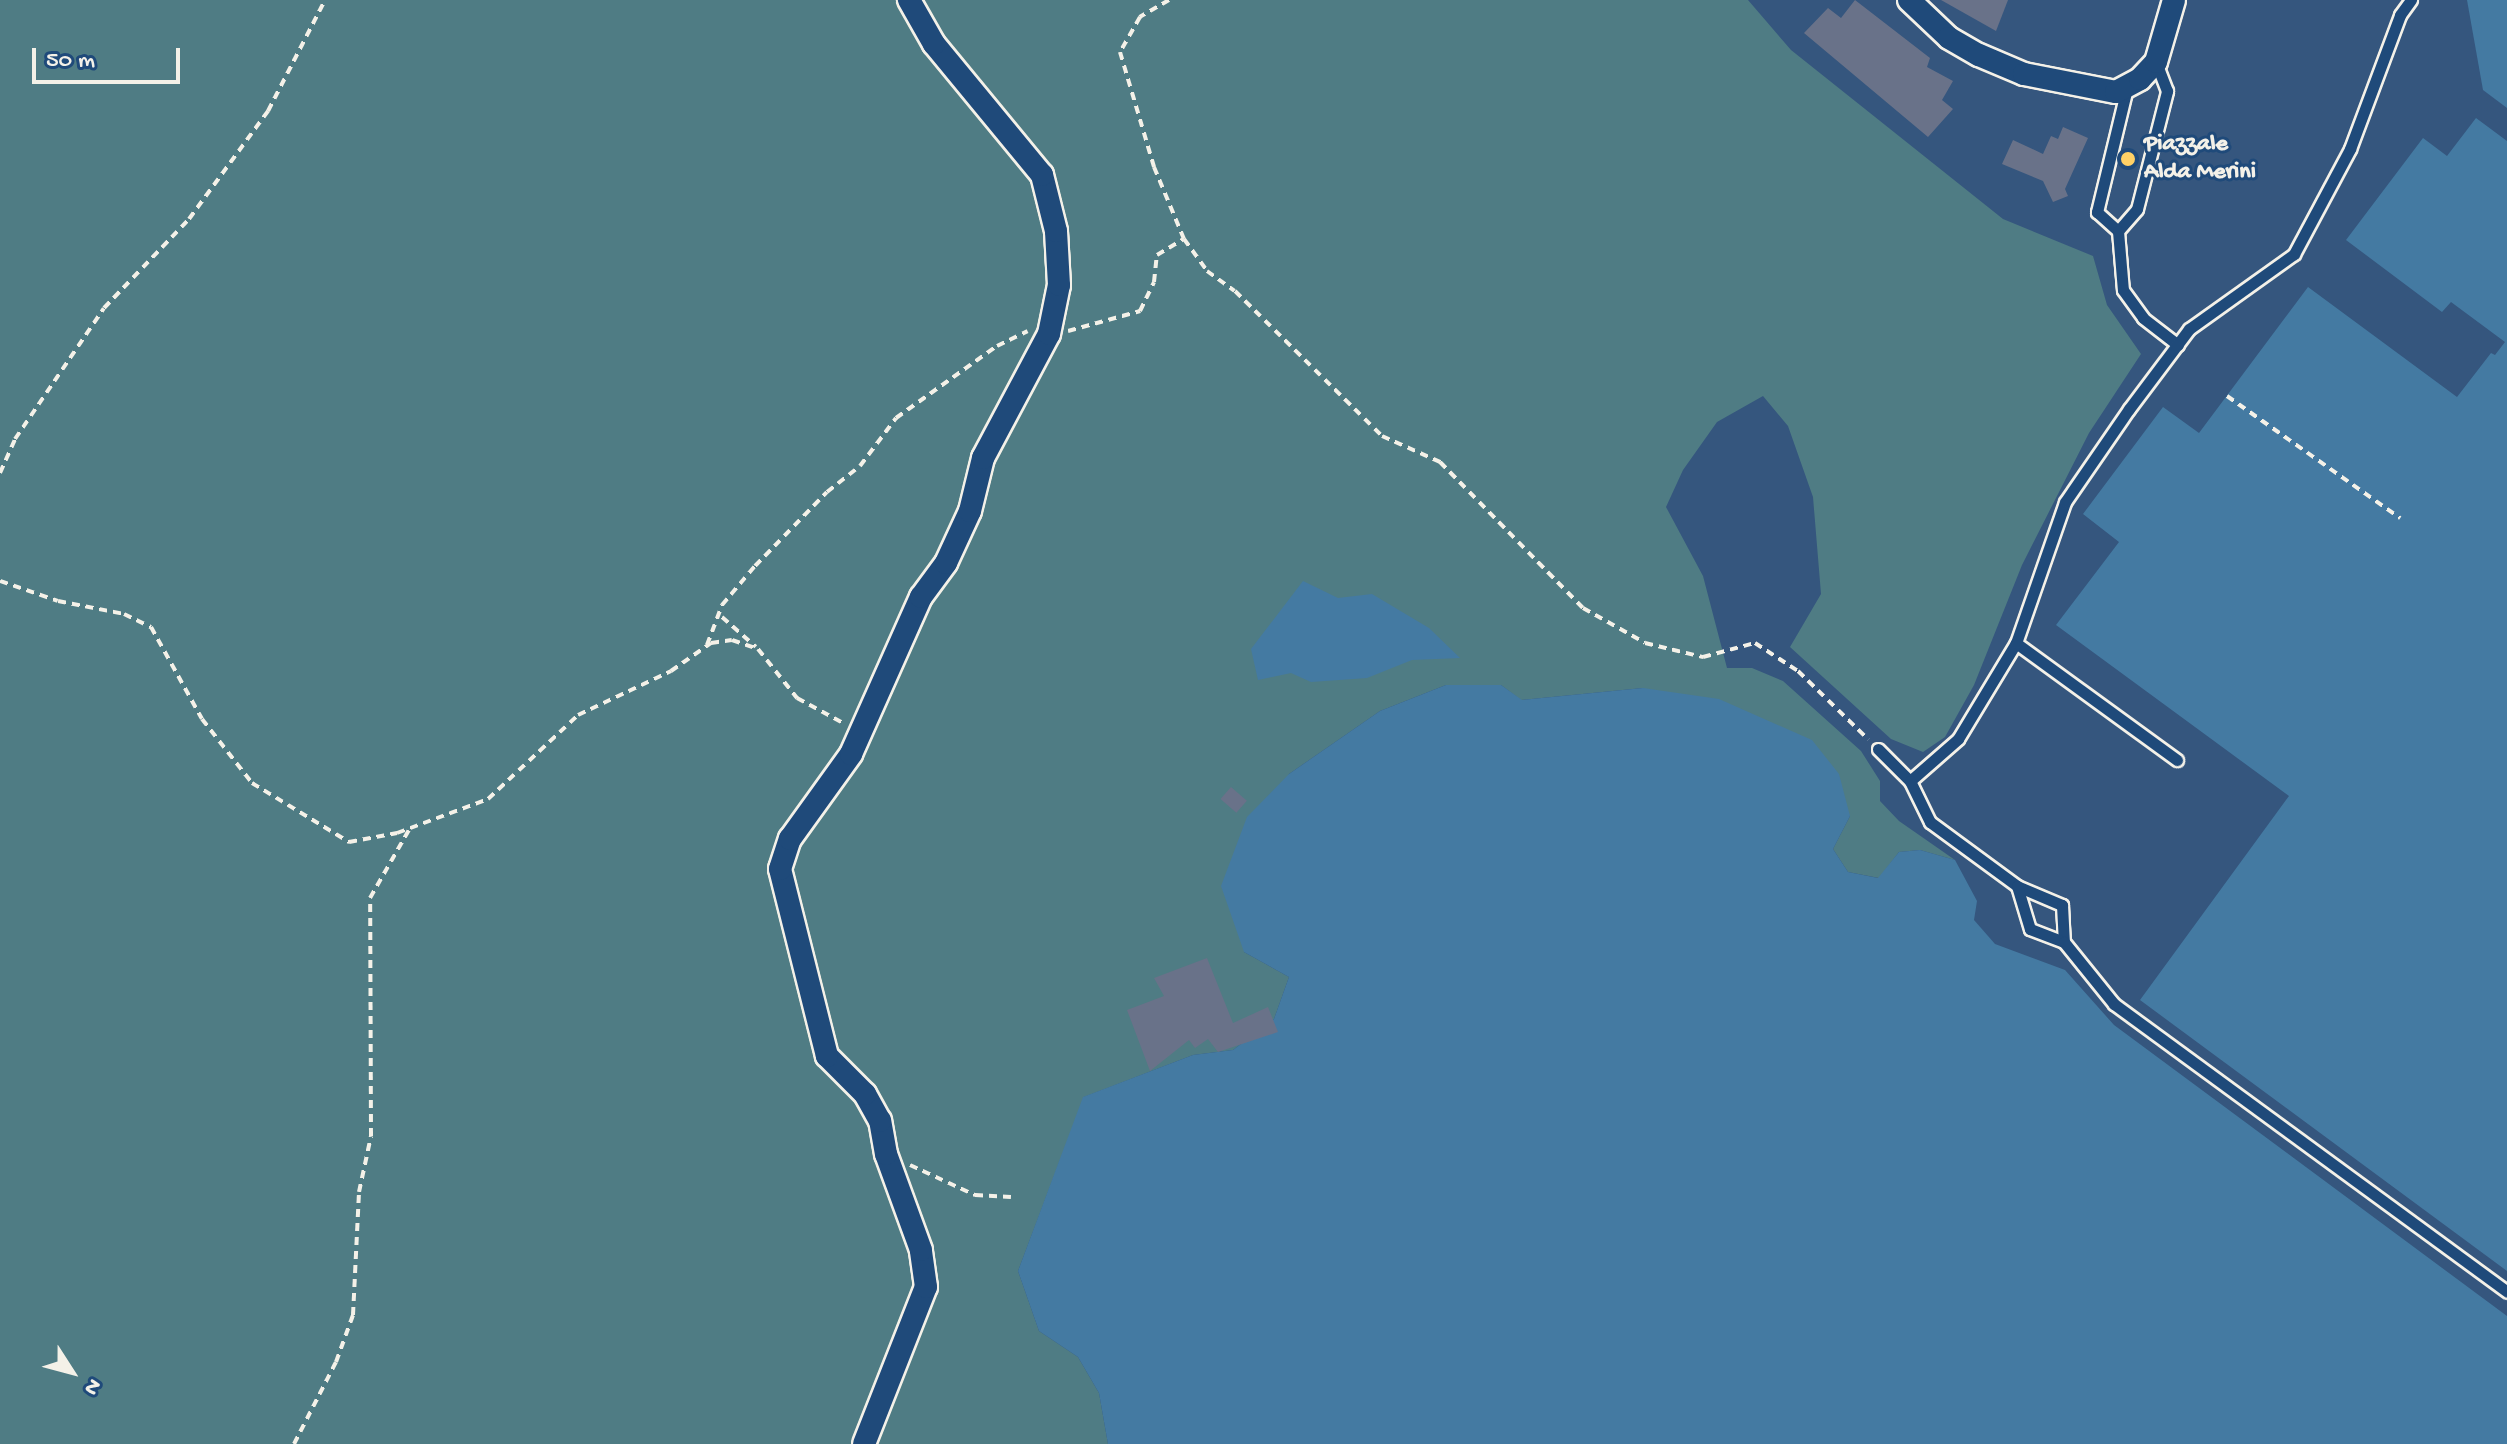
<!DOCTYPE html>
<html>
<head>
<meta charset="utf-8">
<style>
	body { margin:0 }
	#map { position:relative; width:2507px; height:1444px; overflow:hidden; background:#35567e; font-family:"Gochi Hand",sans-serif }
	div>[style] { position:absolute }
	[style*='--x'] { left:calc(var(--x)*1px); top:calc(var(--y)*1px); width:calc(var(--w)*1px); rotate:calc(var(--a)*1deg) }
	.green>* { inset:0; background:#4f7c84 }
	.water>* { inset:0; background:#447aa2 }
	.building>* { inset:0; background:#697289; transform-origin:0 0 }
	.path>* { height:4px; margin-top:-2px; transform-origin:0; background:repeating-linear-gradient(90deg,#f4f1e8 0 8px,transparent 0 14px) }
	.roads { filter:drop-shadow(2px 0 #f4f1e8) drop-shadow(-2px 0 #f4f1e8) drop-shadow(0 2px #f4f1e8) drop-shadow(0 -2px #f4f1e8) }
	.service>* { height:11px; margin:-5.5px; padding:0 5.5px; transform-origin:5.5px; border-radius:5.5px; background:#1f4a7a }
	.minor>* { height:22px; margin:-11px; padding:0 11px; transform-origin:11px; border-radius:11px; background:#1f4a7a }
	.dots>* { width:22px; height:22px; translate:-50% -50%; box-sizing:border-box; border:4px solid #1f4a7a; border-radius:50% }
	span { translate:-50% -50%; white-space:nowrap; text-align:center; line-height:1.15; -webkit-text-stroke:6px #1f4a7a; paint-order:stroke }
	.poi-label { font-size:24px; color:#f4f1e8; font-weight:700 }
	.left { translate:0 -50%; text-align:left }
	.north { position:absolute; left:32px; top:1332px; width:80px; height:80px; -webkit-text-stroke:6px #1f4a7a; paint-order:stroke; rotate:126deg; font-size:22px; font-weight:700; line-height:32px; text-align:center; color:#f4f1e8 }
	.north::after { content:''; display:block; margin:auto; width:28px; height:36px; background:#f4f1e8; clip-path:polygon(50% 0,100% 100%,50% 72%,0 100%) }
	.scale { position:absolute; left:32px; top:48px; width:148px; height:36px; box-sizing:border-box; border:4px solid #f4f1e8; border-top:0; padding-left:10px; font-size:24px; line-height:28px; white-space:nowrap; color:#f4f1e8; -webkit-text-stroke:6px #1f4a7a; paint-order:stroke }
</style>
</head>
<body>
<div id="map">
	<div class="green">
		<i style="clip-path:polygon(0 0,1748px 0,1791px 50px,2003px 219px,2093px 256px,2107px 305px,2141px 354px,2089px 433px,2022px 565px,1974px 685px,1945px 737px,1923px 752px,1891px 739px,1790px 647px,1821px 594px,1813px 497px,1788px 426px,1763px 396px,1717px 422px,1683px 470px,1666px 507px,1703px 576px,1727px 668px,1752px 668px,1783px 681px,1861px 751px,1880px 781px,1880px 801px,1899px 821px,1955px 860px,1920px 850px,1899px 852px,1879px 878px,1848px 872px,1833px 849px,1850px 816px,1643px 688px,1521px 700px,1501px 685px,1446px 685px,1380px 711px,1289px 774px,1244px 952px,1289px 977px,1274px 1019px,1233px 1050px,1193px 1055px,1084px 1097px,1018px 1271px,1039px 1331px,1078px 1357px,1099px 1393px,1108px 1444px,0 1444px)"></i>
	</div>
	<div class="water">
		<i style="clip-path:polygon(2467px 0,2507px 0,2507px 108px,2483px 90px)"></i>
		<i style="clip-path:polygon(2476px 118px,2507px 141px,2507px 1271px,2140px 1000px,2289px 796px,2056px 625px,2119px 542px,2083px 514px,2163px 407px,2199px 433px,2308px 287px,2457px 397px,2491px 353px,2495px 355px,2505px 342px,2451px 302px,2442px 312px,2346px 240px,2423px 138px,2447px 156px)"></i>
		<i style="clip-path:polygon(1303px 581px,1338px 598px,1372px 594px,1429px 628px,1460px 658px,1412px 660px,1367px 678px,1311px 682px,1291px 673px,1258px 680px,1251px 649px)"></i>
		<i style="clip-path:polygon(1446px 685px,1501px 685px,1522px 700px,1643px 688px,1719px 699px,1812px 740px,1839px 774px,1850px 816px,1833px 849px,1848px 872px,1878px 878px,1899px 852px,1920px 850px,1955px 860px,1977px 901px,1974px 920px,1995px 944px,2065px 970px,2114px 1025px,2507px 1316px,2507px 1444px,1108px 1444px,1099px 1393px,1078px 1357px,1039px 1331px,1018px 1271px,1083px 1097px,1193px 1055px,1233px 1050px,1274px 1019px,1289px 977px,1244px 952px,1221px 886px,1247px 817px,1289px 774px,1380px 711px)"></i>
	</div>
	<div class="building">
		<i style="clip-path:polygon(1855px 0,1930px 58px,1927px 67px,1953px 81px,1942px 100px,1953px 109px,1928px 137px,1804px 33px,1828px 8px,1841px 18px)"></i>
		<i style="clip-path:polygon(1941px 0,2008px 0,1996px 31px)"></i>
		<i style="clip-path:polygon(2063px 127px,2088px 138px,2065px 189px,2068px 196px,2053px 202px,2043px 181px,2002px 164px,2013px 140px,2043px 154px,2051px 136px,2058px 139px)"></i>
		<i style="left:1231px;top:787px;width:21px;height:16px;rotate:41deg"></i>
		<i style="clip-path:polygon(1207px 958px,1233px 1023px,1268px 1007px,1278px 1032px,1218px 1052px,1208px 1039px,1195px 1048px,1189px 1040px,1150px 1071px,1127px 1010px,1164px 996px,1154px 978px)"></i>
	</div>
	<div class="path">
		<i style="--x:1169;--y:0;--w:34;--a:150"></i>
		<i style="--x:1140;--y:17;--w:40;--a:119.7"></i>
		<i style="--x:1120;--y:52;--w:120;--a:73.5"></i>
		<i style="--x:1154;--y:167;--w:78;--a:67.4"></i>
		<i style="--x:1184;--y:239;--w:39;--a:54"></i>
		<i style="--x:1207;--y:271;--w:34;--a:36"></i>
		<i style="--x:1235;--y:291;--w:206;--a:44.6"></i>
		<i style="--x:1382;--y:436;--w:64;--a:24.1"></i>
		<i style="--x:1440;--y:462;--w:204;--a:45.6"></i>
		<i style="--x:1583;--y:608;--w:71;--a:29.4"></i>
		<i style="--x:1645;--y:643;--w:60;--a:13.6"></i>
		<i style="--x:1703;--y:657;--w:54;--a:-15.1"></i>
		<i style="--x:1755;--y:643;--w:51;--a:33.1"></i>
		<i style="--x:1798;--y:671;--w:98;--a:44.2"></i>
		<i style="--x:1068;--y:331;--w:75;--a:-15.5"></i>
		<i style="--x:1140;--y:311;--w:32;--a:-64"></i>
		<i style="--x:1154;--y:282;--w:27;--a:-84"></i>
		<i style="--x:1157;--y:255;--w:31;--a:-31"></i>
		<i style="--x:2227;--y:396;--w:212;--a:35.2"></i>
		<i style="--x:0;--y:473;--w:37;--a:-66"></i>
		<i style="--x:15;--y:439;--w:158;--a:-55.8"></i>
		<i style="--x:104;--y:308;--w:123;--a:-46.3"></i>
		<i style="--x:189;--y:219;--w:134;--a:-53.8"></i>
		<i style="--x:268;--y:111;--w:125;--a:-62.8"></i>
		<i style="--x:0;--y:581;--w:61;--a:19"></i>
		<i style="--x:58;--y:601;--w:67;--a:11.1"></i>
		<i style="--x:124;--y:614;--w:30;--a:26"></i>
		<i style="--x:151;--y:627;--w:105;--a:61"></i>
		<i style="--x:202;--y:719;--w:81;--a:52"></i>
		<i style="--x:252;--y:783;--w:114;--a:31.3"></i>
		<i style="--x:349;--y:842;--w:49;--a:-10.6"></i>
		<i style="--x:397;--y:833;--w:97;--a:-20.5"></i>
		<i style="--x:488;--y:799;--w:123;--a:-43"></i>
		<i style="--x:578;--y:715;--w:103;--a:-25.3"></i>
		<i style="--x:671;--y:671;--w:49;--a:-35"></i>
		<i style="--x:711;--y:643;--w:21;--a:-8"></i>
		<i style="--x:732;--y:640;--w:28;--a:19"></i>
		<i style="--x:758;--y:649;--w:63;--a:51.5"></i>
		<i style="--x:797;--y:698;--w:55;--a:28.4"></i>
		<i style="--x:722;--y:617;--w:45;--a:41.4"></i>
		<i style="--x:707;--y:645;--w:43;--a:-69.4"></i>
		<i style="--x:722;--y:605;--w:51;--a:-49.8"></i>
		<i style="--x:755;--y:566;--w:103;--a:-45.8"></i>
		<i style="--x:827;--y:492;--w:42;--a:-38.2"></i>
		<i style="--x:860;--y:466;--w:60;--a:-53.1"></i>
		<i style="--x:896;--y:418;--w:124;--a:-35.5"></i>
		<i style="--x:997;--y:346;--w:34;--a:-26"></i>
		<i style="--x:910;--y:1165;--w:72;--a:24.8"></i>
		<i style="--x:975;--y:1195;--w:36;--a:3"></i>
		<i style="--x:294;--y:1444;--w:92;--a:-62.9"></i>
		<i style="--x:336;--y:1362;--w:50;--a:-70.1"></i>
		<i style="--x:353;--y:1315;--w:123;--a:-87.2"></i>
		<i style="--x:359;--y:1192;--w:57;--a:-77.9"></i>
		<i style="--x:371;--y:1136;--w:238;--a:-90.2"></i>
		<i style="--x:370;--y:898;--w:78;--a:-60.2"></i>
	</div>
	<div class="roads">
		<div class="service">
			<i style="--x:2127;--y:88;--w:128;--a:103.6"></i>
			<i style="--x:2097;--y:212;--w:28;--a:42"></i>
			<i style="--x:2118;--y:231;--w:29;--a:-49"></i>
			<i style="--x:2137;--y:209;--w:122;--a:-75.7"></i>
			<i style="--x:2167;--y:91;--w:31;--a:-111"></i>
			<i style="--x:2118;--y:231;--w:59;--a:85.2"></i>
			<i style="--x:2123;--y:290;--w:34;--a:54"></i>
			<i style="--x:2143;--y:318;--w:44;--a:37.6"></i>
			<i style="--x:2016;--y:643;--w:199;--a:36"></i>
			<i style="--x:1878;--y:749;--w:45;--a:45"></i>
			<i style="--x:1910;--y:781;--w:64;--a:-41.2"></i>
			<i style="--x:1958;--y:739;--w:112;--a:-58.9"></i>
			<i style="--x:2016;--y:643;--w:149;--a:-70.8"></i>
			<i style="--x:2065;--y:502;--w:113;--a:-55.5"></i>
			<i style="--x:2129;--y:409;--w:100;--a:-53.1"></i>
			<i style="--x:2189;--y:329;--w:129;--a:-35.5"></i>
			<i style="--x:2294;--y:254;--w:119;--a:-61.9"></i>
			<i style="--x:2350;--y:149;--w:143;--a:-69.5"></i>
			<i style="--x:2400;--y:15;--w:19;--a:-54"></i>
			<i style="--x:1910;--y:781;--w:46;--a:64"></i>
			<i style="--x:1930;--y:822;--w:108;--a:36.3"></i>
			<i style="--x:2017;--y:886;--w:49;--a:22.9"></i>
			<i style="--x:2062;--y:905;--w:37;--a:87"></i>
			<i style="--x:2017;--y:886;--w:45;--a:73.2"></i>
			<i style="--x:2030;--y:929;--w:36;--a:21"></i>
			<i style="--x:2064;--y:942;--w:80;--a:51.1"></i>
			<i style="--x:2114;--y:1004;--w:487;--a:36.2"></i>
		</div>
		<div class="minor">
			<i style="--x:1909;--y:0;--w:55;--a:43.5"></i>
			<i style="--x:1949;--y:38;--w:34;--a:30"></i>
			<i style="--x:1979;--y:55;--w:49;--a:22.9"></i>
			<i style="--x:2024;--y:74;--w:94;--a:11.1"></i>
			<i style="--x:2116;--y:92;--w:27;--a:-28"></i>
			<i style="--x:2140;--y:79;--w:23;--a:-47"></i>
			<i style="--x:2156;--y:62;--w:65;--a:-73.8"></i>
			<i style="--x:864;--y:1444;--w:169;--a:-68.5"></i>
			<i style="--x:926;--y:1287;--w:37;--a:-98"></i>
			<i style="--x:921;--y:1250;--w:102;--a:-110"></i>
			<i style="--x:886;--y:1154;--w:34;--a:-100"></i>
			<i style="--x:880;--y:1121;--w:31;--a:-119"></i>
			<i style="--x:865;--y:1094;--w:54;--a:-135"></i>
			<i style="--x:827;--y:1056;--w:193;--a:-104.1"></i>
			<i style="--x:780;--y:869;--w:32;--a:-72"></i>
			<i style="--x:790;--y:839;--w:105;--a:-54.3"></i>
			<i style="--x:851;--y:754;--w:172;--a:-66"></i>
			<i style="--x:921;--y:597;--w:42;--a:-53.7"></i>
			<i style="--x:946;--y:563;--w:57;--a:-65.2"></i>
			<i style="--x:970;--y:511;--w:55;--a:-76.2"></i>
			<i style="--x:983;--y:458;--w:140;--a:-62"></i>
			<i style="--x:1049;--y:334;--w:50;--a:-78.5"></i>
			<i style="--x:1059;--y:285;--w:54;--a:-93.2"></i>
			<i style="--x:1056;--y:231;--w:58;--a:-104"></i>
			<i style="--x:1042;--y:175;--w:170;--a:-129.5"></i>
			<i style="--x:934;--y:44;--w:51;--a:-119.6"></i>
		</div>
	</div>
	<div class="dots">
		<i style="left:2128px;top:159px;background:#ffd166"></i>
	</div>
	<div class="poi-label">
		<span class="left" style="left:2144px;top:159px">Piazzale<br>Alda Merini</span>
	</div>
	<div class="north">N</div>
	<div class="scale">50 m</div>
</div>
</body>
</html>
